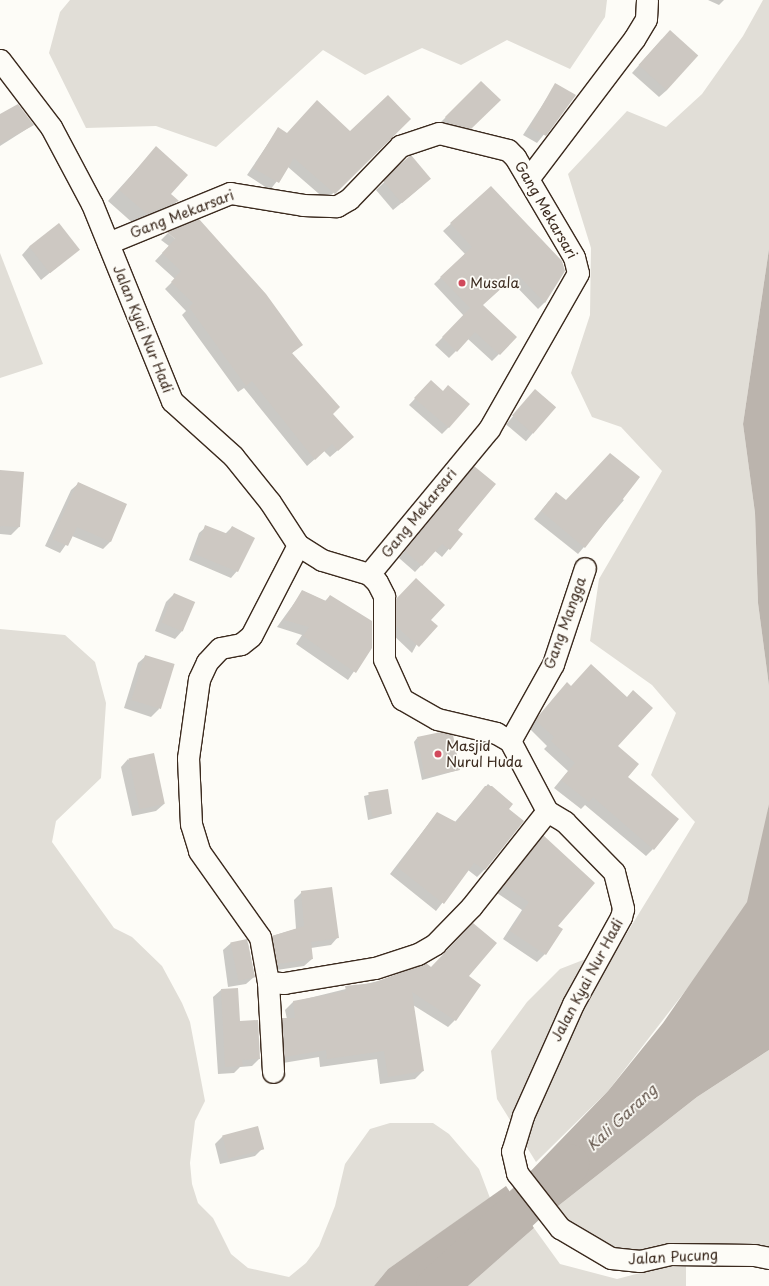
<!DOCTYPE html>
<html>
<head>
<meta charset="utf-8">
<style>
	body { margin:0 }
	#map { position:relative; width:769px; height:1286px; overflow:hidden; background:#fdfcf7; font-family:"Playpen Sans",sans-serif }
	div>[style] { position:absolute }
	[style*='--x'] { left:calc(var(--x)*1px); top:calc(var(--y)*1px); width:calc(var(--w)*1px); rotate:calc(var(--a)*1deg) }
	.green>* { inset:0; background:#e1ded7 }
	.water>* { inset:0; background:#bbb4ad }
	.shadow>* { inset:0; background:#0003; transform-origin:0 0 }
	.river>* { height:41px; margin:-20.5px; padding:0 20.5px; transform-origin:20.5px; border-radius:20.5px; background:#bbb4ad }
	.building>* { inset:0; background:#cdc8c2; transform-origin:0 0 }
	.roads { filter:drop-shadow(1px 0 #3b2a1e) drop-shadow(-1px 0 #3b2a1e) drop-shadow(0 1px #3b2a1e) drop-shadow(0 -1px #3b2a1e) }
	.minor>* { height:21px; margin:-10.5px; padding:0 10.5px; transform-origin:10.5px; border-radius:10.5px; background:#fdfcf7 }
	.dots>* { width:11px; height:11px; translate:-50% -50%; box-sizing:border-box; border:2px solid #fdfcf7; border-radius:50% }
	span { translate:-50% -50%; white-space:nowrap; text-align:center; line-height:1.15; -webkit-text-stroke:3.5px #fdfcf7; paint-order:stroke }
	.street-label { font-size:14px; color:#3b2a1e }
	.poi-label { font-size:14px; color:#3b2a1e }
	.left { translate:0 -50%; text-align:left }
	.water-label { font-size:15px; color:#615349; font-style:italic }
</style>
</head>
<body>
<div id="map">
	<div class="green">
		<i style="clip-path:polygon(70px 0,607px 0,605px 17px,570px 69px,507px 40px,461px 65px,422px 48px,365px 75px,323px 50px,216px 147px,156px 126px,86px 128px,49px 53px,60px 12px)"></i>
		<i style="clip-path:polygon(763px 0,769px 0,769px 249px,743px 424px,755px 513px,758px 603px,769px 686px,769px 804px,762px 845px,748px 902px,703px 968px,608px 1091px,536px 1162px,497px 1099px,491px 1051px,527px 1002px,560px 969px,619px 946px,695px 822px,651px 775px,676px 713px,652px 685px,590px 641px,599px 579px,662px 471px,621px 427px,592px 417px,571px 373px,590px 315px,591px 248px,568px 174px,627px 111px,666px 127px,702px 94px,743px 36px)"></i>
		<i style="clip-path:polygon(0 253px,43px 364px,0 378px)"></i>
		<i style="clip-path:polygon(0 629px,65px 635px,95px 662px,106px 703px,101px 778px,56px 821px,52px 842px,114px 928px,132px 937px,162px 966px,182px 1003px,190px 1022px,205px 1101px,195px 1121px,190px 1163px,192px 1184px,198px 1203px,213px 1218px,231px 1254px,248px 1268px,289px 1277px,306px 1263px,319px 1246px,335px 1206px,345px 1164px,370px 1129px,390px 1123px,433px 1123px,449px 1134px,479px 1169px,490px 1198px,388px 1269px,374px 1286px,0 1286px)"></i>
		<i style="clip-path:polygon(769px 1050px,769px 1250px,612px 1262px,584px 1256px,553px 1210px,697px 1097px)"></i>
		<i style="clip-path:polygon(534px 1228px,560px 1264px,617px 1279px,686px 1261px,686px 1286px,468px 1286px)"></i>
	</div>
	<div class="water">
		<i style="clip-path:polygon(769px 249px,769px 686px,758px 603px,755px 513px,743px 424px)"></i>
		<i style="clip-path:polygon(769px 804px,769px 1050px,697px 1097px,553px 1210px,526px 1176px,608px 1091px,663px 1023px,747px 902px)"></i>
		<i style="clip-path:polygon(506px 1186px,534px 1228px,468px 1286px,374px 1286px,388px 1269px)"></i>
	</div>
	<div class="shadow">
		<i style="clip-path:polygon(708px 0,724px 0,719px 5px)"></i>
		<i style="clip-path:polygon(662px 39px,667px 90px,659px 97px,632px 73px)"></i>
		<i style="clip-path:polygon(481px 82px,499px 100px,463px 136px,438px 125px)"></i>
		<i style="clip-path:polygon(556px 84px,575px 96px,537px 143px,523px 135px)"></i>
		<i style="clip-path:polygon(0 115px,33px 125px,0 146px)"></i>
		<i style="clip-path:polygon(410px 119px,326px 200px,288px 167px,270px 190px,247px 175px,278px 129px,287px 134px,350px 132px)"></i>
		<i style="clip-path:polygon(156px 148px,170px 194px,177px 201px,166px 212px,135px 225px,108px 201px)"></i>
		<i style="clip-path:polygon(411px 157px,422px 186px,393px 210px,376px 190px)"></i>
		<i style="clip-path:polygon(491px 187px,545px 302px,538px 309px,510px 280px,482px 305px,516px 337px,492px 361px,468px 339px,449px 358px,435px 345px,464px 316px,434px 284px,465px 254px,443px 231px)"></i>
		<i style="clip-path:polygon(168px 233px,301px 345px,291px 354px,332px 415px,345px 444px,330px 457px,324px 451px,307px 466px,244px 388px,238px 392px,182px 315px,186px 311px,165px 289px,175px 279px,155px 261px,169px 246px,161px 240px)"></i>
		<i style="clip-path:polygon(29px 247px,78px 250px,41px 280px,22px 255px)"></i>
		<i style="clip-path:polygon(425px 388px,449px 427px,442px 434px,409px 405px)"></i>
		<i style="left:535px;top:390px;width:26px;height:45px;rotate:40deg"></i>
		<i style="clip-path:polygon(474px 468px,456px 530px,461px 534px,442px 557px,435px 551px,415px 572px,399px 558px)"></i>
		<i style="clip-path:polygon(0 471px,19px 527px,11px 535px,0 534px)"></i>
		<i style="clip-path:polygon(79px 483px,126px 505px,110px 542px,103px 549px,72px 536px,60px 553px,45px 546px,71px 490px)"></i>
		<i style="clip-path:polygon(621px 498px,624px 500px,578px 554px,534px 519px,549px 501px)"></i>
		<i style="clip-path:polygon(206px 527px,225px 534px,232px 527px,237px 571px,231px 578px,189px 560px,199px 533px)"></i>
		<i style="clip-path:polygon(410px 586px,430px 620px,412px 653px,390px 632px,390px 607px)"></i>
		<i style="clip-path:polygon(303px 591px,325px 601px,330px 596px,371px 647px,348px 680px,296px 644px,302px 635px,277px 627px)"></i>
		<i style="clip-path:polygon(174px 594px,182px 631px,175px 639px,155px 631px,166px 602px)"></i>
		<i style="clip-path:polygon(146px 656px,159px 709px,151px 717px,124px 708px,138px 663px)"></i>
		<i style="clip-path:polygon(560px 691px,616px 746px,653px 849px,646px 856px,585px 805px,581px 809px,554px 788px,568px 771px,544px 749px,547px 746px,529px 728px)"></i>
		<i style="clip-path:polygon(417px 738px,459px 770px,422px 780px,414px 742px)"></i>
		<i style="clip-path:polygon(128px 759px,164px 804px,156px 811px,132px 816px,121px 767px)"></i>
		<i style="clip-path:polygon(488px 784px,512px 804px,507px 809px,523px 821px,484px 870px,477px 877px,468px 870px,436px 911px,390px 874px,437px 813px,455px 822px)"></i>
		<i style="clip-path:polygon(387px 790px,391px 814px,368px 820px,364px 796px)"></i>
		<i style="clip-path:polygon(543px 837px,556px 926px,545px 954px,537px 962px,503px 939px,522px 910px,497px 893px)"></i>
		<i style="clip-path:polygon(302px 892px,338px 937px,331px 945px,311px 948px,312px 959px,304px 966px,270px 971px,265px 944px,272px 936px,296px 929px,294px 900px)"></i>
		<i style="clip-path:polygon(231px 943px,248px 943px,254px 977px,246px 984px,228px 987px,223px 950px)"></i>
		<i style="clip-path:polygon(431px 968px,468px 976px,455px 1020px,448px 1027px,413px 1005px,423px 1071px,415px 1079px,380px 1084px,377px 1059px,320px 1067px,319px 1057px,277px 1064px,275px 1027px,287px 1019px,285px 1010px,293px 1002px)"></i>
		<i style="clip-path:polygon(221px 990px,259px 1059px,252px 1066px,240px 1067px,234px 1073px,218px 1074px,213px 997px)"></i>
		<i style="clip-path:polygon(223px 1136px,263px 1148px,255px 1156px,220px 1164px,215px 1144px)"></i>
	</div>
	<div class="river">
		<i style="--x:436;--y:1286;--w:180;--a:-42.7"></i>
	</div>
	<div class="building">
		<i style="left:670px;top:30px;width:38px;height:47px;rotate:42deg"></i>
		<i style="clip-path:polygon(481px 81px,501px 100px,471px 129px,451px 124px,445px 117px)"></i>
		<i style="clip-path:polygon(555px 83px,576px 95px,546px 136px,530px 127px)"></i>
		<i style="clip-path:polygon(388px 95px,411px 119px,335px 194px,294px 158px,279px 183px,253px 168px,278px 127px,287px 133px,317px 100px,350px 131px)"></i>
		<i style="clip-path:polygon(18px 104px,34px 125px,0 144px,0 114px)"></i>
		<i style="clip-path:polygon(156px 146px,188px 175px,171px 194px,179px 201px,147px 214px,119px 190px)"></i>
		<i style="left:411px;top:155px;width:31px;height:38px;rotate:50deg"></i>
		<i style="clip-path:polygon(491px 186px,562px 261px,565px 271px,545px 303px,517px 274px,483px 305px,517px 337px,500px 355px,475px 332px,457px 352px,442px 337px,470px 308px,440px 277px,472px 247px,450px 223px)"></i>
		<i style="clip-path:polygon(199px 219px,266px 294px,303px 345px,292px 353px,340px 407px,333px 414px,354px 437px,338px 451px,332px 444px,315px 460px,252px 381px,246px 386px,189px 307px,193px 303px,171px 282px,181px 271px,162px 253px,175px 239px,167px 232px)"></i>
		<i style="left:59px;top:223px;width:34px;height:38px;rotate:52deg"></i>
		<i style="clip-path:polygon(431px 380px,443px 391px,448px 385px,470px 404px,449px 428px,414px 398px)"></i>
		<i style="left:535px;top:389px;width:28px;height:35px;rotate:41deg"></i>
		<i style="clip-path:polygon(610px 453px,640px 477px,585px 548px,541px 511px,556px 492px,566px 500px)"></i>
		<i style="clip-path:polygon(474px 466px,496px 484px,458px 530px,463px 534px,450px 550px,442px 544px,422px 566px,405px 551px)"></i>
		<i style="clip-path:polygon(0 470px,24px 472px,20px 527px,0 526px)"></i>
		<i style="clip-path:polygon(78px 482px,127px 504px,111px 542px,77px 527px,68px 546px,52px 539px)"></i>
		<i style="clip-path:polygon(205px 525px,228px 534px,232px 526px,255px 538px,238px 572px,195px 554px)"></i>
		<i style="clip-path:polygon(416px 578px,445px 605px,431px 620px,438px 626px,419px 647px,396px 626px,396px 599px)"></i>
		<i style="clip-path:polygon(302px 590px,326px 601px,330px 595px,372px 621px,372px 648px,356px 673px,303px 636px,309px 627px,284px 620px)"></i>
		<i style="left:174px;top:593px;width:23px;height:32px;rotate:23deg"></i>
		<i style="left:145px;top:655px;width:31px;height:47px;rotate:17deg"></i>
		<i style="clip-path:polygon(591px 664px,627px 697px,633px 690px,653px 708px,618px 746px,639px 764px,628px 777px,679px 819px,654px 850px,593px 797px,589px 802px,561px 780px,575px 763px,551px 741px,554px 737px,535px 720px,567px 682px,571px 686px)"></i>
		<i style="clip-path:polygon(441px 732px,453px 735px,460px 770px,425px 777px,417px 737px)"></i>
		<i style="left:154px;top:753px;width:52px;height:26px;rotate:78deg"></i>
		<i style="clip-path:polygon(485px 786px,492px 786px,513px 804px,509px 809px,524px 821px,485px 870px,474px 863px,444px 904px,397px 867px,437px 812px,456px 822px)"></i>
		<i style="left:388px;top:789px;width:25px;height:20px;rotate:81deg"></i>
		<i style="clip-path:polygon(543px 835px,595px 883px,558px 926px,563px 929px,546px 955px,510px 931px,529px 902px,504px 885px)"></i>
		<i style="clip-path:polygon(332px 887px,339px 938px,311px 942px,313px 959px,277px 964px,272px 936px,304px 926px,301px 891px)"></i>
		<i style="clip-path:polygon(473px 923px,497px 943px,469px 976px,481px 985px,456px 1021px,412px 992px,424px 1071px,388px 1077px,384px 1051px,327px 1059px,326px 1050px,284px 1057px,282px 1018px,295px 1018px,293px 1001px,346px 991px,345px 986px,373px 983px,426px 963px,431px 967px)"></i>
		<i style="left:247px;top:939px;width:39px;height:17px;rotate:78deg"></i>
		<i style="clip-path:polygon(238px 988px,240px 1021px,258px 1020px,260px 1059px,242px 1060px,243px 1066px,225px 1067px,221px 989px)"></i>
		<i style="left:258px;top:1126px;width:24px;height:37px;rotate:75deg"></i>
	</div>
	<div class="roads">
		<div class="minor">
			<i style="--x:0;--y:60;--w:84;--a:52.7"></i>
			<i style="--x:51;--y:127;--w:87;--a:62"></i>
			<i style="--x:92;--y:204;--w:213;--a:67.9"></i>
			<i style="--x:172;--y:401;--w:82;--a:42"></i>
			<i style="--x:233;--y:456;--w:59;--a:51.2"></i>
			<i style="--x:270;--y:502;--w:51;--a:56.9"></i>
			<i style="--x:298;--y:545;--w:28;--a:32"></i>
			<i style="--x:322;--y:560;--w:49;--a:16.6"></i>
			<i style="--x:369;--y:574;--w:11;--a:45"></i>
			<i style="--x:377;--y:582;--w:16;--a:63"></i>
			<i style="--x:384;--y:596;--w:63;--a:90"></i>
			<i style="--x:384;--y:659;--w:44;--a:65.8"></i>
			<i style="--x:402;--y:699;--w:40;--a:29.7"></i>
			<i style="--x:437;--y:719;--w:61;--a:13.3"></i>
			<i style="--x:496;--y:733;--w:16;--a:30"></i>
			<i style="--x:510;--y:741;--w:79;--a:62.1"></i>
			<i style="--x:547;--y:811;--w:21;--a:31"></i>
			<i style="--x:565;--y:822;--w:70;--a:45.6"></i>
			<i style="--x:614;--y:872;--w:38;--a:76"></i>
			<i style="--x:623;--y:909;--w:8;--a:104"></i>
			<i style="--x:621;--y:917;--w:99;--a:118.9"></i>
			<i style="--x:573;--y:1004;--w:123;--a:114.1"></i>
			<i style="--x:523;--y:1116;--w:37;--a:107"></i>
			<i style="--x:512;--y:1151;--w:23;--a:77"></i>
			<i style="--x:517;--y:1173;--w:70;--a:52"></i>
			<i style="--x:560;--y:1228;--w:59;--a:30.5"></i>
			<i style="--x:611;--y:1258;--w:29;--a:6"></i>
			<i style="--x:640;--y:1261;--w:31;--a:-13"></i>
			<i style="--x:670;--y:1254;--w:84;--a:0.7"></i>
			<i style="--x:754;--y:1255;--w:15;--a:11"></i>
			<i style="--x:528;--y:179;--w:176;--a:-52.9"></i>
			<i style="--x:634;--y:39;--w:23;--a:-59"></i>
			<i style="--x:646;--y:19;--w:19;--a:-87"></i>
			<i style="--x:108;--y:243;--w:132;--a:-22.3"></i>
			<i style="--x:230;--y:193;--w:74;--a:9.3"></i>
			<i style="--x:303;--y:205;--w:34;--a:2"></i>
			<i style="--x:337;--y:206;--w:14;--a:-30"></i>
			<i style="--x:349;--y:199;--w:74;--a:-46.1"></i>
			<i style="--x:400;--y:146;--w:41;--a:-18.4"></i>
			<i style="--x:439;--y:133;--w:71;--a:13.8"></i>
			<i style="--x:508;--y:150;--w:10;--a:45"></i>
			<i style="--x:515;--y:157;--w:116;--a:59.5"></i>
			<i style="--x:574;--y:257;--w:16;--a:76"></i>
			<i style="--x:578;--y:273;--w:180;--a:119.7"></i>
			<i style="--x:489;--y:429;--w:188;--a:129.6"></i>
			<i style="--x:298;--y:545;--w:102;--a:117.3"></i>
			<i style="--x:251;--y:636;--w:13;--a:141"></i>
			<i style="--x:241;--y:644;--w:21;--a:169"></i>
			<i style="--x:220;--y:648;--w:19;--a:133"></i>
			<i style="--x:207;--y:662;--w:19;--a:115"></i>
			<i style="--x:199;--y:679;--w:80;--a:97.9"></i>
			<i style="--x:188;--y:758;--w:66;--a:87.4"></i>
			<i style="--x:191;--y:824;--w:28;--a:73"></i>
			<i style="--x:199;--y:851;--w:105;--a:54.7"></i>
			<i style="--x:260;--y:937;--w:46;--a:79.9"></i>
			<i style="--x:268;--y:982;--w:16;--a:4"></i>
			<i style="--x:284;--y:983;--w:92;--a:-9.4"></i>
			<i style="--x:375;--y:968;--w:45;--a:-18"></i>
			<i style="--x:418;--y:954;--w:20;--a:-30"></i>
			<i style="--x:435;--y:944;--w:52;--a:-45.8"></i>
			<i style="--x:471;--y:907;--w:122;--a:-51.6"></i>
			<i style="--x:510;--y:741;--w:88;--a:-60.8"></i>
			<i style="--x:553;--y:664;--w:101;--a:-71.6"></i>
			<i style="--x:268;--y:982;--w:90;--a:86.8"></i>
		</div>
	</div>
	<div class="dots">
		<i style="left:462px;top:283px;background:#d1495b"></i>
		<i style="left:438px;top:754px;background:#d1495b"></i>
	</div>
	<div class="street-label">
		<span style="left:546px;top:210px;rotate:60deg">Gang Mekarsari</span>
		<span style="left:182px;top:214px;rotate:-21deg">Gang Mekarsari</span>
		<span style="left:143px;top:329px;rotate:68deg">Jalan Kyai Nur Hadi</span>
		<span style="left:419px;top:513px;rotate:-51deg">Gang Mekarsari</span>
		<span style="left:565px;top:623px;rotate:-70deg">Gang Mangga</span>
		<span style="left:587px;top:980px;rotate:-62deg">Jalan Kyai Nur Hadi</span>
		<span style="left:673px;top:1257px;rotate:-3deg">Jalan Pucung</span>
	</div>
	<div class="poi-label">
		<span class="left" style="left:470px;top:283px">Musala</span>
		<span class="left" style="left:446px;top:754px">Masjid<br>Nurul Huda</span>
	</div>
	<div class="water-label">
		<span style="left:621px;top:1117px;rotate:-43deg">Kali Garang</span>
	</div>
</div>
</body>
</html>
